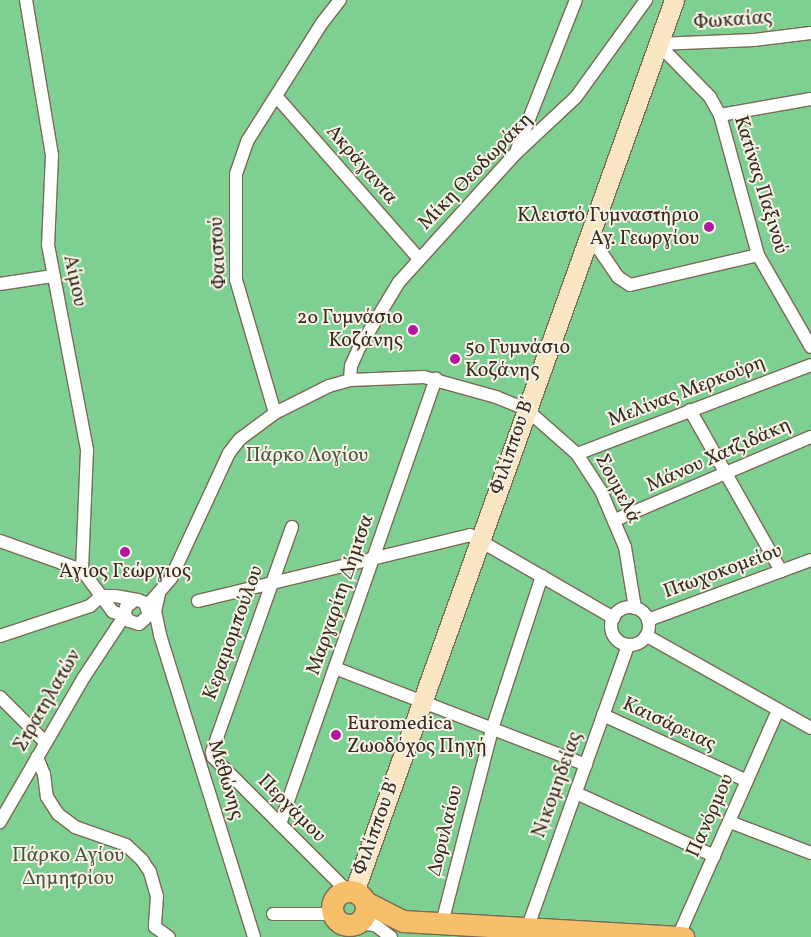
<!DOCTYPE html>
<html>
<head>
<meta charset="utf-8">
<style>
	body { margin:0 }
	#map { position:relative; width:811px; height:937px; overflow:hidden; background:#f2dbbb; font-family:Vollkorn,serif }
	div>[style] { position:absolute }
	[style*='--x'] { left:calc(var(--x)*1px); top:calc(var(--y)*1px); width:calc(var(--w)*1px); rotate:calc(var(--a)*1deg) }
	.green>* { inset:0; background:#7ed092; transform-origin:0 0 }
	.roads { filter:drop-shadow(1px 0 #7b6855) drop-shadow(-1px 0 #7b6855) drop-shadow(0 1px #7b6855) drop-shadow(0 -1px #7b6855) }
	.minor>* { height:12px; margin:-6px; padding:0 6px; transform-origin:6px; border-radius:6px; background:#fff }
	.minor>.ring { margin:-6px; padding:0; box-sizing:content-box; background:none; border:12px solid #fff; border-radius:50% }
	.secondary>* { height:19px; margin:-9.5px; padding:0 9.5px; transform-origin:9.5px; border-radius:9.5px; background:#fbe6c4 }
	.primary>* { height:21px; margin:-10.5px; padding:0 10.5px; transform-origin:10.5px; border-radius:10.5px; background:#f6c06b }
	.primary>.ring { margin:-10.5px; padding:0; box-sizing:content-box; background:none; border:21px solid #f6c06b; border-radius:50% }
	.dots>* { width:14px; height:14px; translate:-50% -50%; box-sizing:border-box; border:2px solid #f7f3e8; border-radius:50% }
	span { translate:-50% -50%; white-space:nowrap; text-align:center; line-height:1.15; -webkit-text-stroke:4px #f7f3e8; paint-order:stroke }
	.street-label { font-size:20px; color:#3b2a1e }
	.poi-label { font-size:20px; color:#3b2a1e }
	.right { translate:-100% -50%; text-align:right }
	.left { translate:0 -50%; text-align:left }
	.park-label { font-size:20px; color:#4c543b }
</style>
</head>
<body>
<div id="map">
	<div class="green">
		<i style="left:0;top:0;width:811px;height:937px"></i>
	</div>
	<div class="roads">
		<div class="minor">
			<i style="--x:26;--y:0;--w:157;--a:80.5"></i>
			<i style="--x:52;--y:155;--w:90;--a:92.5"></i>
			<i style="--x:48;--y:245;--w:209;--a:79.2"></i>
			<i style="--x:87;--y:450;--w:120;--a:92.4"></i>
			<i style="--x:658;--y:44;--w:74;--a:45.5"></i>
			<i style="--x:710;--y:97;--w:21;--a:61"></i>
			<i style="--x:720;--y:115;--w:145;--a:74.8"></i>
			<i style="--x:758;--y:255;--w:106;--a:60.1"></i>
			<i style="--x:658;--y:44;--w:96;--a:-2.4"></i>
			<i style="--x:754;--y:40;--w:57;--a:-7"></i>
			<i style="--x:276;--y:96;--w:217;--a:48.7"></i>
			<i style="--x:720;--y:115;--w:92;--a:-10"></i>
			<i style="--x:516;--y:152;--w:163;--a:-68.5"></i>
			<i style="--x:588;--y:233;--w:53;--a:55.7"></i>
			<i style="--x:618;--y:277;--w:14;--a:34"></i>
			<i style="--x:630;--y:285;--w:131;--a:-13.2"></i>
			<i style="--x:0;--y:284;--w:54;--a:-8.6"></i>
			<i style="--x:350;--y:380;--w:14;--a:-86"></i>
			<i style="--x:351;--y:366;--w:20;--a:-66"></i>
			<i style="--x:359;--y:348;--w:77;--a:-58.8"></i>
			<i style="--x:399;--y:282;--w:173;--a:-47.8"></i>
			<i style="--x:515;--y:154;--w:83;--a:-43.1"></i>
			<i style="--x:576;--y:97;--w:120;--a:-54.2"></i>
			<i style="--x:690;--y:410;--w:185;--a:60.5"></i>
			<i style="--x:275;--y:413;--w:139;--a:-106.3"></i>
			<i style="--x:236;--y:280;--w:106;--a:-90"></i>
			<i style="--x:236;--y:174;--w:36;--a:-71"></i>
			<i style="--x:248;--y:140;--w:138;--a:-57.7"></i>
			<i style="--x:322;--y:23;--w:29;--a:-52"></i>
			<i style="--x:577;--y:454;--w:250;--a:-20.8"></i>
			<i style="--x:615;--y:520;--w:213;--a:-23"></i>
			<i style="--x:292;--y:527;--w:239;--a:109.6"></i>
			<i style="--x:212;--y:752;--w:5;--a:79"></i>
			<i style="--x:213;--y:757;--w:190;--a:45"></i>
			<i style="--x:0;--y:541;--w:87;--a:19.5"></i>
			<i style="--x:82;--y:570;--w:52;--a:53.6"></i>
			<i style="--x:113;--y:612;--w:12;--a:14"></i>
			<i style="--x:125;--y:615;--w:74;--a:123.5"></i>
			<i style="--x:84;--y:677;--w:168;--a:120.1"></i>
			<i style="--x:159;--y:594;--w:17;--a:103"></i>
			<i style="--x:155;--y:611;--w:25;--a:78"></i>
			<i style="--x:160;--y:635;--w:316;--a:72.7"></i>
			<i style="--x:101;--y:596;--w:14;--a:0"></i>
			<i style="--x:115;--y:596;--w:23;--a:10"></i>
			<i style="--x:138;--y:600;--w:8;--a:23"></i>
			<i style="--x:145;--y:603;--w:13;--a:72"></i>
			<i style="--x:149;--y:615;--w:13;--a:138"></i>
			<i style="--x:139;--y:624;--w:10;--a:-163"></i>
			<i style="--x:129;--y:621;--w:7;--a:-124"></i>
			<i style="--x:125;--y:615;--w:8;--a:-83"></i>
			<i style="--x:126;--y:607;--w:11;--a:-38"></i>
			<i style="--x:198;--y:601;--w:280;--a:-13.6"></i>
			<i style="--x:470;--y:535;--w:166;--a:30"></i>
			<i style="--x:147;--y:606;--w:37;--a:-49"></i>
			<i style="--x:171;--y:578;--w:138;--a:-65.1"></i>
			<i style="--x:229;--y:453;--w:18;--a:-52"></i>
			<i style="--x:240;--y:439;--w:44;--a:-36.6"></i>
			<i style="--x:275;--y:413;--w:60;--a:-26.6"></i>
			<i style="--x:329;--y:386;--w:22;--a:-16"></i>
			<i style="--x:350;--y:380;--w:74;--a:-2.3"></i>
			<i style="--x:424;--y:377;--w:75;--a:15.5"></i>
			<i style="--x:496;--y:397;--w:32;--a:22"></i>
			<i style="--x:526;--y:409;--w:68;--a:41.4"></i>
			<i style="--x:577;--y:454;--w:44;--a:57"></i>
			<i style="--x:601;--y:491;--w:61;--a:66.8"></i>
			<i style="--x:625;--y:547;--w:62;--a:80.7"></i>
			<i class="ring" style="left:611px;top:607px;width:26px;height:26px"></i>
			<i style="--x:648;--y:620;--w:174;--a:-20.2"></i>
			<i style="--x:0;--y:636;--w:95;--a:-18.4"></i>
			<i style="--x:90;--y:606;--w:15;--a:-42"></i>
			<i style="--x:647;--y:636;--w:188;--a:29.3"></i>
			<i style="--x:335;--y:668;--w:269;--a:21.1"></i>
			<i style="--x:0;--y:697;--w:64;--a:45"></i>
			<i style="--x:603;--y:715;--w:158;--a:24.6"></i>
			<i style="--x:37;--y:757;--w:18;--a:68"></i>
			<i style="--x:44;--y:774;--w:23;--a:83"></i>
			<i style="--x:47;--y:797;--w:20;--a:57"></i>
			<i style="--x:58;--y:814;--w:21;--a:37"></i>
			<i style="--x:75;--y:827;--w:54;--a:19.4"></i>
			<i style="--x:126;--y:845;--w:22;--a:43"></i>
			<i style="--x:142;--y:860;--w:14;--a:56"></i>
			<i style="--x:150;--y:872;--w:25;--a:74"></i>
			<i style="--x:157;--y:896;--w:31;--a:94"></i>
			<i style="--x:155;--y:927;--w:17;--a:36"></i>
			<i style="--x:576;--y:793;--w:152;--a:24.5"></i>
			<i style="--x:730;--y:822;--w:87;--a:20.9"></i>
			<i style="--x:280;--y:824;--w:472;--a:-70.7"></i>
			<i style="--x:273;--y:914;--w:61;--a:0"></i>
			<i style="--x:356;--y:923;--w:19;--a:6"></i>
			<i style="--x:375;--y:925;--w:20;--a:37"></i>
			<i style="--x:442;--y:923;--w:200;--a:-75.5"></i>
			<i style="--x:492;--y:729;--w:161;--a:-71.9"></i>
			<i style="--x:526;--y:932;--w:304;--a:-70.4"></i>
			<i style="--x:678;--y:937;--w:248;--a:-66.2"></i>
		</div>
		<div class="secondary">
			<i style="--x:354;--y:892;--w:948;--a:-70.26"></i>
		</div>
		<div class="primary">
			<i class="ring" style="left:332px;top:891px;width:13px;height:13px"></i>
			<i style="--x:365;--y:902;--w:42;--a:26.6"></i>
			<i style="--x:403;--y:921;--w:281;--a:3.3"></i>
		</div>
	</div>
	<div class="dots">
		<i style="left:709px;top:227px;background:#b5179e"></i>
		<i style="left:413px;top:330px;background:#b5179e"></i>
		<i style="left:455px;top:359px;background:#b5179e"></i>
		<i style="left:125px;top:552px;background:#b5179e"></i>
		<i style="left:336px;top:735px;background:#b5179e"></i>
	</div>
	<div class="street-label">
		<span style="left:733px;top:21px;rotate:-4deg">Φωκαίας</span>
		<span style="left:361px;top:165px;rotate:49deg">Ακράγαντα</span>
		<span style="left:476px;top:172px;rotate:-46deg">Μίκη Θεοδωράκη</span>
		<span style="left:760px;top:185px;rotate:73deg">Κατίνας Παξινού</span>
		<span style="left:219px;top:253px;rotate:-93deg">Φαιστού</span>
		<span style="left:74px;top:281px;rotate:78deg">Αίμου</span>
		<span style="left:687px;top:392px;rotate:-21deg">Μελίνας Μερκούρη</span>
		<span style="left:513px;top:446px;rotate:-71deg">Φιλίππου Β'</span>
		<span style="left:719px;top:456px;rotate:-24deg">Μάνου Χατζιδάκη</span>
		<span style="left:617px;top:489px;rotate:62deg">Σουμελά</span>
		<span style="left:723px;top:572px;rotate:-20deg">Πτωχοκομείου</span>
		<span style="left:341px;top:595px;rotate:-71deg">Μαργαρίτη Δήμτσα</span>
		<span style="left:234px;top:633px;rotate:-70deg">Κεραμομπούλου</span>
		<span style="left:48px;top:701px;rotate:-60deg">Στρατηλατών</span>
		<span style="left:669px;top:725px;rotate:25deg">Καισάρειας</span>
		<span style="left:225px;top:780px;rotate:73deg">Μεθώνης</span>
		<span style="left:558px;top:785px;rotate:-70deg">Νικομηδείας</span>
		<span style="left:291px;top:809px;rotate:45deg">Περγάμου</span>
		<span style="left:711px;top:816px;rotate:-66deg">Πανόρμου</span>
		<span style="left:377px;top:827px;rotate:-70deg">Φιλίππου Β'</span>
		<span style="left:446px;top:831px;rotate:-76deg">Δορυλαίου</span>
	</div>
	<div class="poi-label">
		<span class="right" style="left:699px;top:228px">Κλειστό Γυμναστήριο<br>Αγ. Γεωργίου</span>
		<span class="right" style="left:403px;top:330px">2o Γυμνάσιο<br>Κοζάνης</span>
		<span class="left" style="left:465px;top:360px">5o Γυμνάσιο<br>Κοζάνης</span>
		<span style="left:125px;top:572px">Άγιος Γεώργιος</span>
		<span class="left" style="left:347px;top:736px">Euromedica<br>Ζωοδόχος Πηγή</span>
	</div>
	<div class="park-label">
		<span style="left:307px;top:456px">Πάρκο Λογίου</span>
		<span style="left:68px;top:868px">Πάρκο Αγίου<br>Δημητρίου</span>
	</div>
</div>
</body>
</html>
